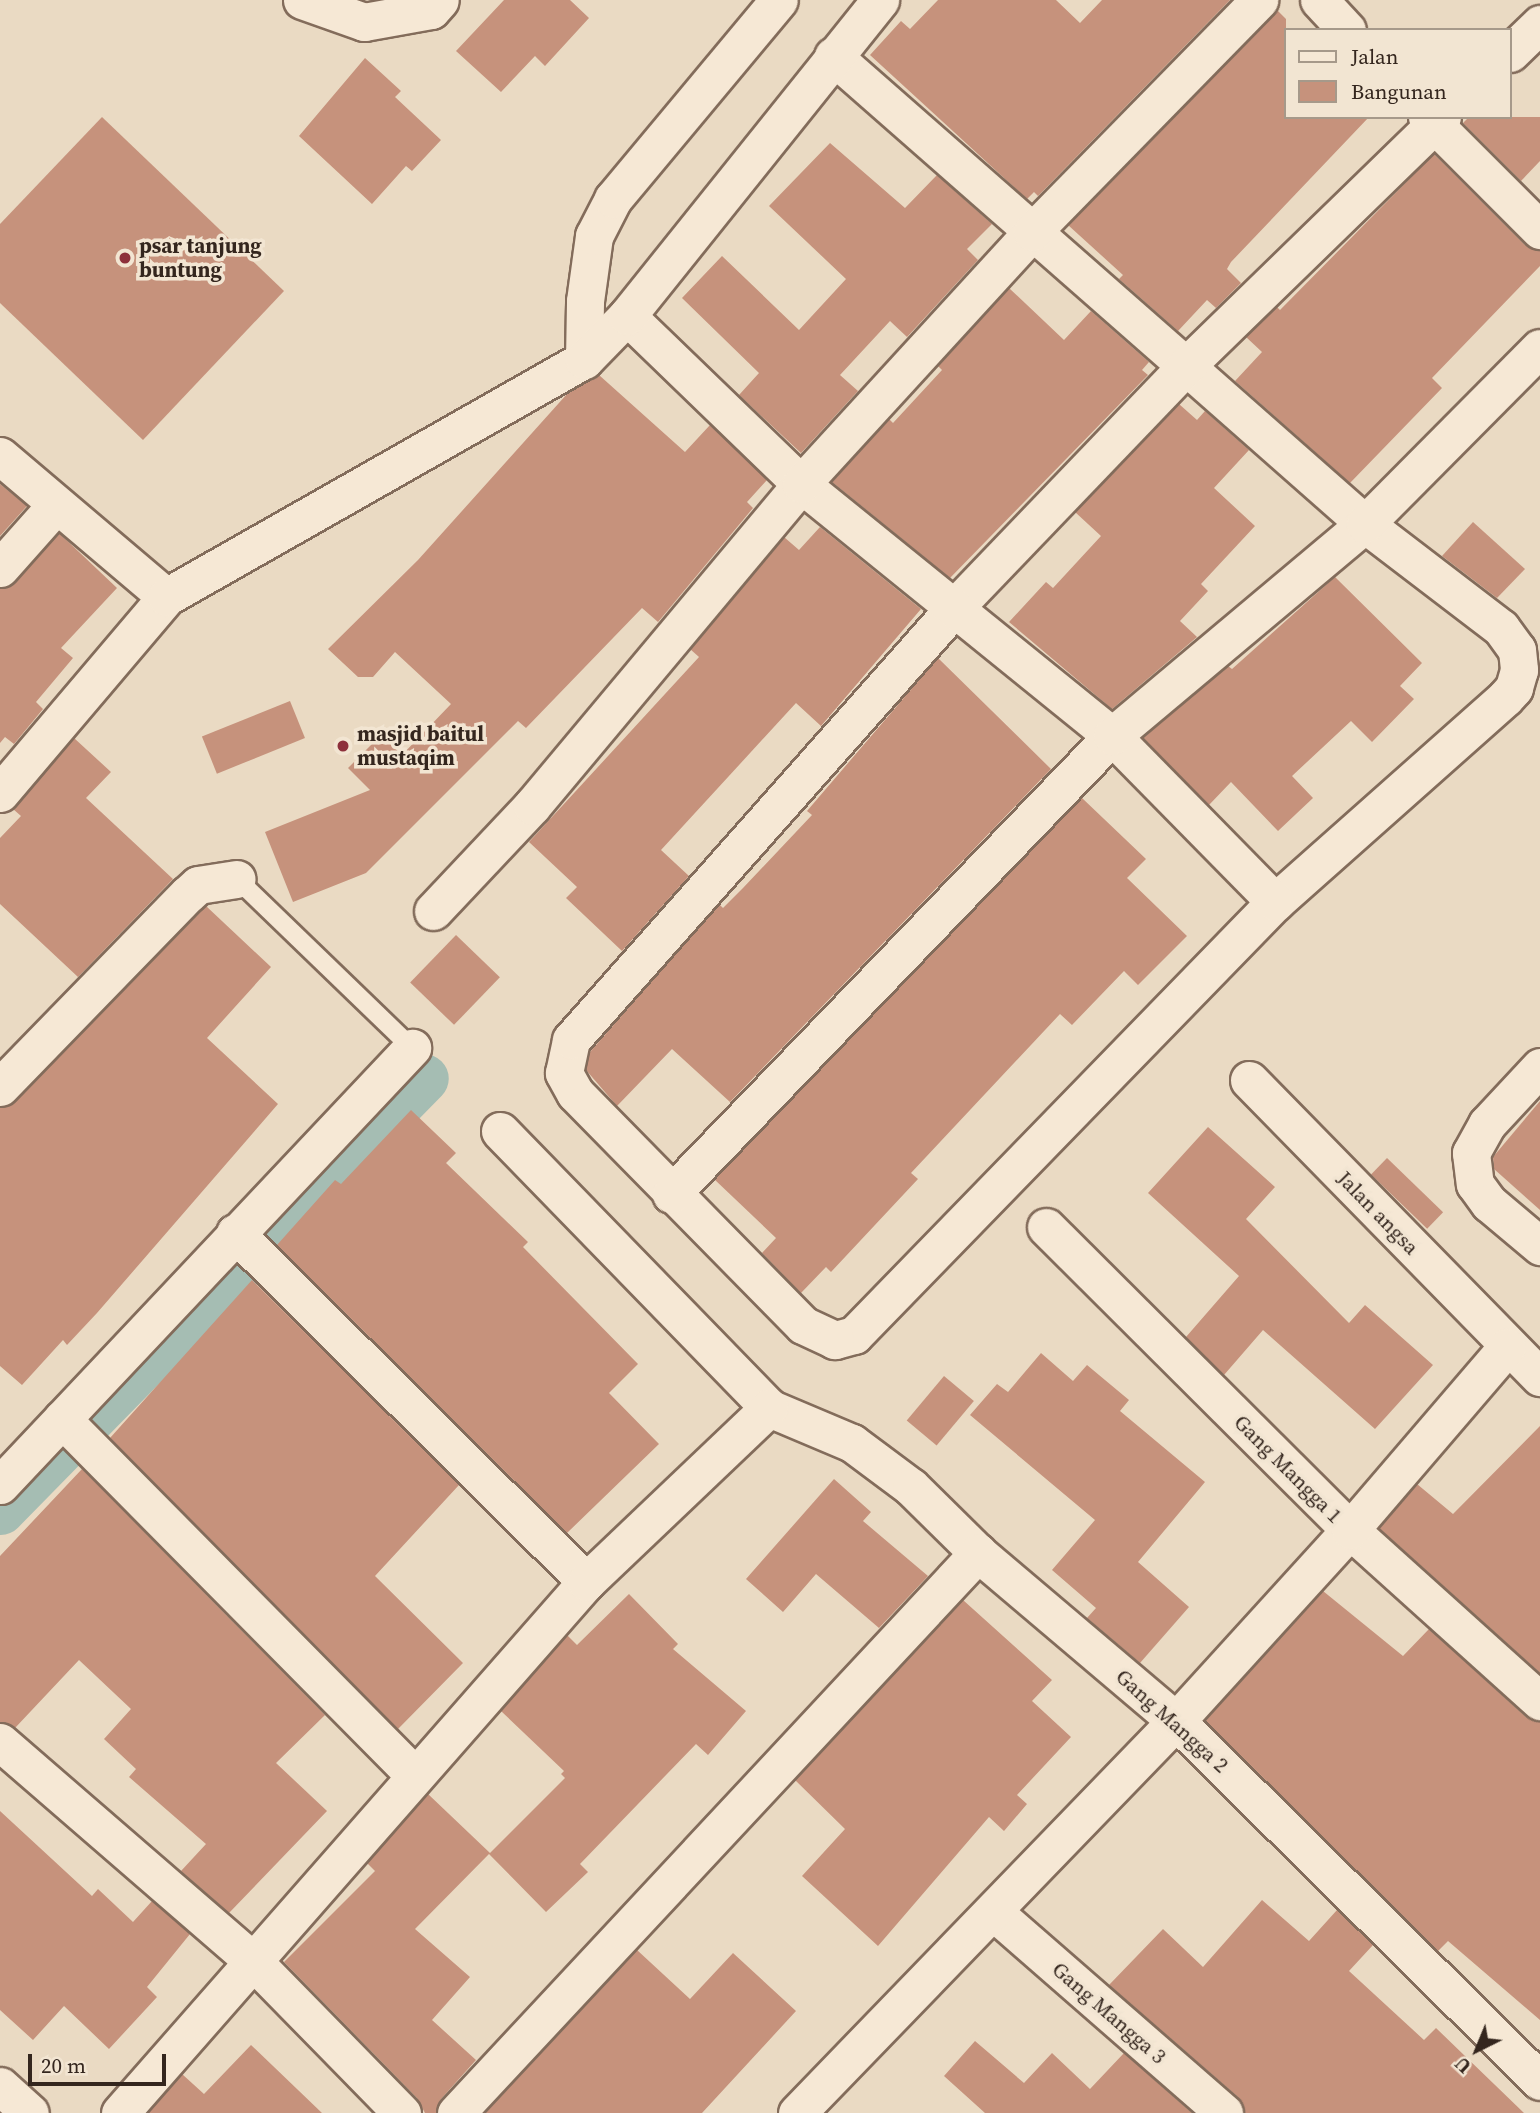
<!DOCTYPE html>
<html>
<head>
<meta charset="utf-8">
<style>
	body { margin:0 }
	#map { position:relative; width:1540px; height:2113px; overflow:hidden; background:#eadac3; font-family:"Source Serif 4",serif }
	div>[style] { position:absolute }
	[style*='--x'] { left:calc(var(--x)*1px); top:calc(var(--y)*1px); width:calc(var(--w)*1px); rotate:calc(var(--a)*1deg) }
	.canal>* { height:49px; margin:-24.5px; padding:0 24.5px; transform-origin:24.5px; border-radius:24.5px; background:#a5bdb3 }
	.building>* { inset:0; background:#c6927c; transform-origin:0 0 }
	.roads { filter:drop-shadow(2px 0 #836c5b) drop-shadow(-2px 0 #836c5b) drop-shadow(0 2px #836c5b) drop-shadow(0 -2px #836c5b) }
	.service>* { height:18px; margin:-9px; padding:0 9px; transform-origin:9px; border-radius:9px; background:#f6e8d5 }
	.minor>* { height:37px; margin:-18.5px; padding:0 18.5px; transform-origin:18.5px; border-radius:18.5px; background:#f6e8d5 }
	.dots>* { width:19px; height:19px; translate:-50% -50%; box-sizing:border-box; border:4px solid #f2e5d2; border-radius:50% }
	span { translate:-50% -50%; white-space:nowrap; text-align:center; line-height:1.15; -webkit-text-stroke:7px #f2e5d2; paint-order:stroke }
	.poi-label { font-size:21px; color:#34261e; font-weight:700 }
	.left { translate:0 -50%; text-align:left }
	.street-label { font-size:21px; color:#34261e }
	.legend { position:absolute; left:1284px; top:28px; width:228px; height:91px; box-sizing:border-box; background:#f2e5d2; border:2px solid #a6998a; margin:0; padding:9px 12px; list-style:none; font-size:21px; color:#34261e }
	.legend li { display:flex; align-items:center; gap:14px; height:35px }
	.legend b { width:35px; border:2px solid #a6998a }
	.north { position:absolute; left:1442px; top:2015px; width:70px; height:70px; -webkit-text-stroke:5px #f2e5d2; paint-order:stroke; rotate:223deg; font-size:19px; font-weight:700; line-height:28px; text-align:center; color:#34261e }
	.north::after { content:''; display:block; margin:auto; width:24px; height:32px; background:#34261e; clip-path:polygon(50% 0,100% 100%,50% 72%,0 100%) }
	.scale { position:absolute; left:28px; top:2054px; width:138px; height:32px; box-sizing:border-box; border:4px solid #34261e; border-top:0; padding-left:9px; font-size:21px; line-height:24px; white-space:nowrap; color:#34261e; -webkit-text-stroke:5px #f2e5d2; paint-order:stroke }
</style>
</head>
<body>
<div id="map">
	<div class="canal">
		<i style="--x:0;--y:1510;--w:605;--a:-45.54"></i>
	</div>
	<div class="building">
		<i style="clip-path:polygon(504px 0,570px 0,589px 18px,545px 66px,535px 56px,501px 92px,456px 51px)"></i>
		<i style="clip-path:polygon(938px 0,1056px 0,1080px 23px,1102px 0,1230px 0,1038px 196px,1034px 192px,1027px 199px,870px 55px,901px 21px,910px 29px)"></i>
		<i style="clip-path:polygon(1277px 10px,1286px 19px,1286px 117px,1369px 117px,1231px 262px,1227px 269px,1241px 283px,1216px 308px,1207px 300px,1178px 331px,1119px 279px,1123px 275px,1068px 225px)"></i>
		<i style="clip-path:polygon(365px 58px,401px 91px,395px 97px,441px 140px,412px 171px,406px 166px,372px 204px,299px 136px)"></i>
		<i style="clip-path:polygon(102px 117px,284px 291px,143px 440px,0 303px,0 224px)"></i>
		<i style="clip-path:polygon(1469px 117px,1540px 117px,1540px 161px,1521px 181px,1463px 123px)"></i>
		<i style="clip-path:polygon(830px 143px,905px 208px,937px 175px,992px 224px,967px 249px,978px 260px,907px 337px,890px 321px,840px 375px,858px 391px,801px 453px,739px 395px,759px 373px,682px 298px,722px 256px,799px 330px,846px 279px,769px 206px)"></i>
		<i style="clip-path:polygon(1434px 154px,1525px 245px,1540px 250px,1540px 266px,1432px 378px,1442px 388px,1350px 483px,1235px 381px,1262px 352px,1246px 337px,1277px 307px,1280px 310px)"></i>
		<i style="clip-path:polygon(1009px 288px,1064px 340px,1091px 311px,1149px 362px,1142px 370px,1148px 375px,950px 578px,832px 482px,889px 419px,893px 423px,942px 370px,938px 366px)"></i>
		<i style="clip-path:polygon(599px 375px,685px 452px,710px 425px,767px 480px,747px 502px,753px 508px,658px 622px,642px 608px,526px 728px,518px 721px,366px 873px,293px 902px,265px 832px,370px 790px,348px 768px,381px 735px,402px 755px,451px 704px,395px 652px,373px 677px,358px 677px,328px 649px,418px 560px,567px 394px)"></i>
		<i style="clip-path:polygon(1179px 404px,1197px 420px,1205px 411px,1249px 450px,1214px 488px,1255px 526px,1201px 584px,1208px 591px,1180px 621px,1197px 637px,1112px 709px,1009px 622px,1046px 582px,1053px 588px,1101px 536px,1075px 512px)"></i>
		<i style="clip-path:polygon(0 484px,27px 506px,0 536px)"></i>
		<i style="clip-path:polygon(1473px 522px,1525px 569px,1497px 598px,1442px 556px)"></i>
		<i style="clip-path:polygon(820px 527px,921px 609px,821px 726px,796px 703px,661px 850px,689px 876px,622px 951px,566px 898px,577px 887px,529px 842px,699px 657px,690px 649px,784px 537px,799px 550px)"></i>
		<i style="clip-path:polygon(59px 533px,117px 588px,61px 648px,73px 658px,36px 702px,43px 709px,14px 744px,5px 737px,0 743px,0 588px,16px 582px)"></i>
		<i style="clip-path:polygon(1335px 577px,1422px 663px,1400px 686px,1414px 699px,1372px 742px,1351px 721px,1292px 776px,1313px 798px,1278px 831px,1231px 782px,1209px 805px,1143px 738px,1228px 666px,1232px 669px)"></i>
		<i style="clip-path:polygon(938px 658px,1051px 769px,730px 1102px,672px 1049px,617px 1106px,586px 1070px,590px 1052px,719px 904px,723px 908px,743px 888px,812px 815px,807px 811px)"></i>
		<i style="left:290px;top:701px;width:40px;height:95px;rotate:68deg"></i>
		<i style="clip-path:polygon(74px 738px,111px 772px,86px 798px,173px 879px,78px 977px,0 904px,0 838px,21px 816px,13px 809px)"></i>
		<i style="clip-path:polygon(1082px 798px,1146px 859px,1127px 878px,1187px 936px,1138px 985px,1124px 971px,1072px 1025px,1060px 1014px,911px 1173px,918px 1179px,831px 1272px,826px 1267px,801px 1293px,762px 1253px,776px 1238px,714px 1179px)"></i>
		<i style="clip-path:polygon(206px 906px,271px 967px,207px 1038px,278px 1104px,97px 1313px,67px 1345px,63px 1340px,22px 1385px,0 1366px,0 1107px,15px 1102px)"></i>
		<i style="left:456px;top:935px;width:61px;height:66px;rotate:44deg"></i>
		<i style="clip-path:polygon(1540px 1101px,1540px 1210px,1494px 1169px,1493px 1157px)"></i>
		<i style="clip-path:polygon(411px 1110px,456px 1153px,446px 1163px,528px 1242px,523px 1247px,638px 1364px,609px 1393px,659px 1444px,567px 1533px,277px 1245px,335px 1180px,341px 1184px)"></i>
		<i style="clip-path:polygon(1208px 1127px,1275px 1187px,1246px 1219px,1349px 1323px,1365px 1305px,1433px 1365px,1375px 1429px,1263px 1330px,1224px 1375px,1186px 1337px,1239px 1276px,1148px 1193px)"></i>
		<i style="left:1387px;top:1158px;width:78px;height:23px;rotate:44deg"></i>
		<i style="clip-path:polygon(252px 1280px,459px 1485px,375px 1576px,463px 1663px,398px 1729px,110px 1438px)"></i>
		<i style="clip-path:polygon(1041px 1353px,1073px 1381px,1087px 1365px,1129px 1400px,1120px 1411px,1205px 1482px,1138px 1562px,1189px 1607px,1140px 1663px,1087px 1618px,1096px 1608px,1052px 1570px,1095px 1520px,970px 1415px,997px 1384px,1008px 1392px)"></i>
		<i style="left:944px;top:1376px;width:39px;height:58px;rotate:40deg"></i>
		<i style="clip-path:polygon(1540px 1426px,1540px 1673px,1379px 1528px,1417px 1484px,1453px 1514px)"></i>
		<i style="clip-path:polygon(82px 1469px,325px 1715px,276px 1763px,327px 1811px,229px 1913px,181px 1871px,206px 1844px,129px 1777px,136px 1769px,104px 1739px,131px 1709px,79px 1660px,15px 1728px,0 1722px,0 1556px)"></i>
		<i style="clip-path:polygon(834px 1479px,871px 1512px,863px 1521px,928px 1576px,879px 1628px,816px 1574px,783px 1612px,746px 1579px)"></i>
		<i style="clip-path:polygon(1323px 1591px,1403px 1656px,1429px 1629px,1526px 1717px,1540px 1721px,1540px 2020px,1448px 1941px,1438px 1951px,1205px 1720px)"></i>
		<i style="clip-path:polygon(629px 1594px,678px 1644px,673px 1649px,746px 1711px,708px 1755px,696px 1744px,580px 1864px,588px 1872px,546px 1912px,489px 1854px,415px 1929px,470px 1977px,432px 2020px,476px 2060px,441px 2099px,436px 2113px,425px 2113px,417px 2098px,284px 1962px,375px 1871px,367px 1863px,428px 1794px,490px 1853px,565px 1778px,561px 1774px,564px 1771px,501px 1711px,567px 1635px,577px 1645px)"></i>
		<i style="clip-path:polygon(963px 1600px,1052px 1680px,1032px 1701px,1071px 1737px,1017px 1795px,1027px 1804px,1004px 1831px,989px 1817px,878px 1946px,802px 1876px,845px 1829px,795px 1780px)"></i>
		<i style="clip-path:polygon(0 1811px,92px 1896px,98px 1889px,133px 1922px,152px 1901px,190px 1934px,147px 1987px,157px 1997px,109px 2049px,64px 2006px,33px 2040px,0 2010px)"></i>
		<i style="clip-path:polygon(1262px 1900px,1309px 1941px,1337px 1910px,1373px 1945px,1349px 1971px,1424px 2040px,1436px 2028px,1524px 2113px,1244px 2113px,1238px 2097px,1109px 1985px,1163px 1929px,1203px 1967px)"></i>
		<i style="clip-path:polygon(637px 1950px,690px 1999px,733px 1953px,796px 2011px,702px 2113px,485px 2113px)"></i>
		<i style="clip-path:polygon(975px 2041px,1024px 2083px,1052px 2053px,1090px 2089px,1124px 2053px,1192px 2113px,985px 2113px,944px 2076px)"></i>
		<i style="clip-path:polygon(251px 2045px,322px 2113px,148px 2113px,182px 2074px,204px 2094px)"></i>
	</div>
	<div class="roads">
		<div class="service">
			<i style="--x:237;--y:879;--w:243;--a:44"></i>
		</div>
		<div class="minor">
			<i style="--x:302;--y:0;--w:66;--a:19.5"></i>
			<i style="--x:364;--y:22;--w:68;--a:-10.2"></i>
			<i style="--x:431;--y:10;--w:13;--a:-48"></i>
			<i style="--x:1319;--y:0;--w:41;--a:47"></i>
			<i style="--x:1510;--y:53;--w:42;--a:-44"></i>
			<i style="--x:833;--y:56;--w:470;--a:41.3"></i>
			<i style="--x:1186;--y:366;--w:239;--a:41.4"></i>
			<i style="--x:1365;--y:524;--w:171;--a:37.4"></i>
			<i style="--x:1501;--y:628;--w:27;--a:54"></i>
			<i style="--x:1517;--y:650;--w:20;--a:84"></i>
			<i style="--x:1519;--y:670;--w:19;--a:106"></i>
			<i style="--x:1514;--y:688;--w:13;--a:132"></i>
			<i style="--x:1505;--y:698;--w:307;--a:138.4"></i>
			<i style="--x:1275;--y:902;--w:604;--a:134.19"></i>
			<i style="--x:854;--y:1335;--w:20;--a:165"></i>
			<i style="--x:835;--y:1340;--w:35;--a:-155"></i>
			<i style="--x:803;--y:1325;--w:325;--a:-134.5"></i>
			<i style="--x:575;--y:1093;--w:23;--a:-119"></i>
			<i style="--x:564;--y:1073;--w:34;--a:-78"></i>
			<i style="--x:571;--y:1040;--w:579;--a:-48.43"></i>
			<i style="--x:955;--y:607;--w:334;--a:-46.2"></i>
			<i style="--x:1186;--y:366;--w:357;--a:-44.2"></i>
			<i style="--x:1427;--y:117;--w:160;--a:45"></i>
			<i style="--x:627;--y:316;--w:242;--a:44"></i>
			<i style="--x:801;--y:484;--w:400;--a:39"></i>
			<i style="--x:1112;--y:736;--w:233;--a:45.5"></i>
			<i style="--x:584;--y:360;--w:59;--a:-89"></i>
			<i style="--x:585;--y:301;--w:66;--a:-82.1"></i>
			<i style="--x:594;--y:236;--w:42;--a:-62.8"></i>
			<i style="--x:613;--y:199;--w:259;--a:-50.2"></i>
			<i style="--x:0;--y:456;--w:218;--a:40.3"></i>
			<i style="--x:0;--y:568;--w:83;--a:-48.4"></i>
			<i style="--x:0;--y:793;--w:257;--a:-49.7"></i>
			<i style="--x:166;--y:597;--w:481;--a:-29.6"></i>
			<i style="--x:584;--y:360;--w:62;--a:-45.7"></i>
			<i style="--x:627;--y:316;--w:405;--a:-51.3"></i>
			<i style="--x:433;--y:911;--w:144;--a:-46.7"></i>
			<i style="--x:532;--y:806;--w:420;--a:-50.1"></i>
			<i style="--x:801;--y:484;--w:342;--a:-47.5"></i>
			<i style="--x:1032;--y:232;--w:325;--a:-45.6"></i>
			<i style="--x:1540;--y:1067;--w:78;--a:132.9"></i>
			<i style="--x:1487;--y:1124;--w:33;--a:119"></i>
			<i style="--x:1471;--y:1153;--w:31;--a:83"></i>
			<i style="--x:1475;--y:1184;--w:24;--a:54"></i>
			<i style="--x:1489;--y:1203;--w:67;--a:40.1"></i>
			<i style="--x:1249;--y:1080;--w:416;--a:45.6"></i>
			<i style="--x:0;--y:1087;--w:269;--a:-45.8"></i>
			<i style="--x:188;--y:894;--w:13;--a:-42"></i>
			<i style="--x:198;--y:885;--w:39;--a:-9"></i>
			<i style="--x:500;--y:1131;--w:386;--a:45.8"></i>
			<i style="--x:769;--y:1408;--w:90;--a:22.9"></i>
			<i style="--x:852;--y:1443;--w:74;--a:36.7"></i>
			<i style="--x:911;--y:1487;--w:94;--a:44.6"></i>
			<i style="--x:978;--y:1553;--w:260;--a:40.3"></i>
			<i style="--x:1176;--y:1721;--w:512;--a:44.68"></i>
			<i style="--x:671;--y:1194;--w:636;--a:-46.08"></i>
			<i style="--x:1112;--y:736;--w:330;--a:-40"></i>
			<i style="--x:1365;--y:524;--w:248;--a:-45.2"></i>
			<i style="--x:1046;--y:1227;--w:429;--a:44.9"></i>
			<i style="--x:1350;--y:1530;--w:256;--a:42"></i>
			<i style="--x:235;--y:1233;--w:495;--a:44.8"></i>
			<i style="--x:62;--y:1419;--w:499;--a:45.3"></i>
			<i style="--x:0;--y:1485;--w:601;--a:-46.69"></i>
			<i style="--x:0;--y:1742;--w:335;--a:40.9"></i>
			<i style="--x:253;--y:1961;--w:213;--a:45.6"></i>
			<i style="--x:995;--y:1913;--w:304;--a:41.1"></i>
			<i style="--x:0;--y:2086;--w:40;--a:42"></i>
			<i style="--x:120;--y:2113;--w:706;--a:-48.73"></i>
			<i style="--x:586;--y:1582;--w:253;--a:-43.6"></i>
			<i style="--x:456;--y:2113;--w:766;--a:-47.01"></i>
			<i style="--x:797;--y:2113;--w:545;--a:-45.97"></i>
			<i style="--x:1176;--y:1721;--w:258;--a:-47.7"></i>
			<i style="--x:1350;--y:1530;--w:241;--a:-49.4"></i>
		</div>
	</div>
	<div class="dots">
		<i style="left:125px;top:258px;background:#8d303b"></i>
		<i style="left:343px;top:746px;background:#8d303b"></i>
	</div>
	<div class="poi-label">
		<span class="left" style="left:139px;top:258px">psar tanjung<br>buntung</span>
		<span class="left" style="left:357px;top:746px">masjid baitul<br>mustaqim</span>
	</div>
	<div class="street-label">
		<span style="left:1378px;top:1213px;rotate:46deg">Jalan angsa</span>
		<span style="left:1288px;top:1469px;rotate:45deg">Gang Mangga 1</span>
		<span style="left:1172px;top:1721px;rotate:42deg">Gang Mangga 2</span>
		<span style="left:1109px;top:2013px;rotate:41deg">Gang Mangga 3</span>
	</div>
	<ul class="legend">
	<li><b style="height:9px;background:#f6e8d5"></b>Jalan</li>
	<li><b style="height:19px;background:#c6927c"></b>Bangunan</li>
	</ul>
	<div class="north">U</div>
	<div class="scale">20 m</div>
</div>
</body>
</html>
